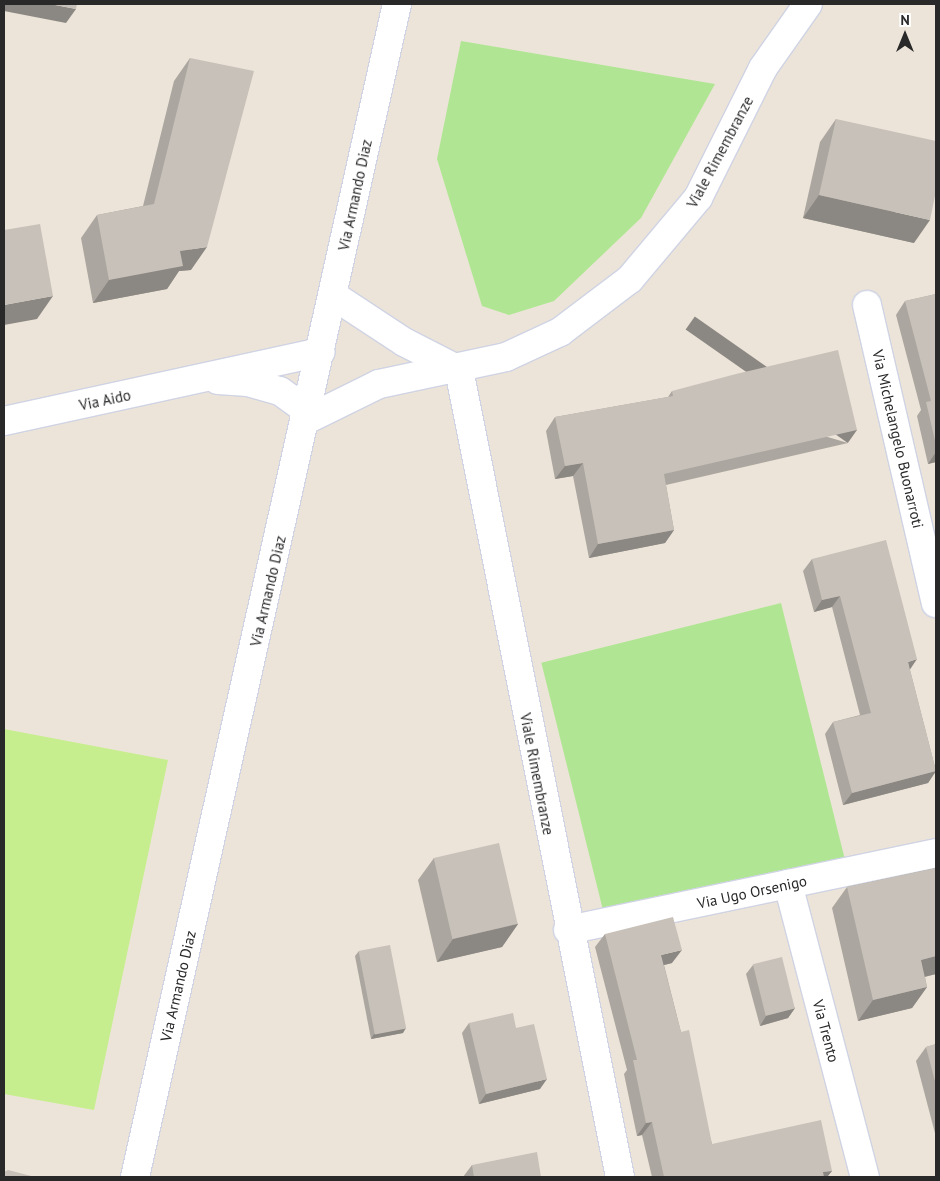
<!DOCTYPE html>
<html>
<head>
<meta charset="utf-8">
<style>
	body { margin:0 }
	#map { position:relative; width:940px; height:1181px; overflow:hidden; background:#ece4d9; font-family:"PT Sans",sans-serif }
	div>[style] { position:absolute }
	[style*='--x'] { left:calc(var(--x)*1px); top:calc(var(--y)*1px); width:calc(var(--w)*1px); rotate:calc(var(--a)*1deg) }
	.green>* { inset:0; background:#b0e693; transform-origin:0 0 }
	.pitch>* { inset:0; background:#c7ee8e }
	.roads { filter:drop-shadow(1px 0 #cfd3e3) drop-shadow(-1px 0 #cfd3e3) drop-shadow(0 1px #cfd3e3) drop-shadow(0 -1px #cfd3e3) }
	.street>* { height:28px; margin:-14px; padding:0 14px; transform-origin:14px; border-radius:14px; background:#fff }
	.secondary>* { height:28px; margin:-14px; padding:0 14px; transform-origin:14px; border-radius:14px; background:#fff }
	.wall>* { inset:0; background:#aba69f }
	.shaded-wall>* { inset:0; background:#8b8782; transform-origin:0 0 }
	.building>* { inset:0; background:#c7c1b9; transform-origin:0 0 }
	span { translate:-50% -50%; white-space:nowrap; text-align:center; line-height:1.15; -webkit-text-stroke:4.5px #fff; paint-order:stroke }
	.street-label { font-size:15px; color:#292929 }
	.frame { position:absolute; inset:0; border:5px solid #292929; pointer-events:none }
	.north { position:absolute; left:880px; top:10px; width:50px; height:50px; -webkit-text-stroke:4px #fff; paint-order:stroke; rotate:0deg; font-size:14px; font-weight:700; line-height:20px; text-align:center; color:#292929 }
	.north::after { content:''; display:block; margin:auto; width:18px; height:22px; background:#292929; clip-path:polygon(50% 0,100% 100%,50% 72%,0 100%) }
</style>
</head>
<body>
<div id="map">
	<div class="green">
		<i style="clip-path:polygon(461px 41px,715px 84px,641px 218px,554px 301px,509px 315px,482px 306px,437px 159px)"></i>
		<i style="left:781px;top:603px;width:263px;height:247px;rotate:76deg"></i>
	</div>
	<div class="pitch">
		<i style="clip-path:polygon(4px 729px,168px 760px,94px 1110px,4px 1094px)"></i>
	</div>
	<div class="roads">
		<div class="street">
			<i style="--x:867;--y:305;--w:306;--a:77"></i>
			<i style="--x:459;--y:370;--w:823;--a:78.72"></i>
			<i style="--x:218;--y:380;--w:30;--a:4"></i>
			<i style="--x:248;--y:382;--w:33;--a:16"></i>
			<i style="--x:280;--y:391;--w:29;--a:36"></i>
			<i style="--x:303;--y:408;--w:12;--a:76"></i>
			<i style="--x:4;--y:421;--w:324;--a:-12.3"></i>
			<i style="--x:788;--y:884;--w:303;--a:75.3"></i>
			<i style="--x:568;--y:930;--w:376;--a:-11.8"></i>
		</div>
		<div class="secondary">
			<i style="--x:334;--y:296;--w:84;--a:33.3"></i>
			<i style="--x:404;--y:342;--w:62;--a:27"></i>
			<i style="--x:306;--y:420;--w:81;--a:-26.3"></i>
			<i style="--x:379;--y:384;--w:130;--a:-12"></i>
			<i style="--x:506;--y:357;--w:60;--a:-24.8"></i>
			<i style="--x:560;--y:332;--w:88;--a:-37.1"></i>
			<i style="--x:630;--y:279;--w:106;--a:-50"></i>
			<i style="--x:698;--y:198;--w:145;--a:-63.4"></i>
			<i style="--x:763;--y:68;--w:78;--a:-54.9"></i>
			<i style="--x:135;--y:1177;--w:1202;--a:-77.41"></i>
		</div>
	</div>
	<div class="wall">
		<i style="clip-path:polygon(190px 58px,191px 270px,179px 271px,167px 289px,93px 303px,81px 238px,97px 215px,143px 206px,174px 81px)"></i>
		<i style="clip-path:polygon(836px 119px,914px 243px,803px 218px,820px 142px)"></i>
		<i style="clip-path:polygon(936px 294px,936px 462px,928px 464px,917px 416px,921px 410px,896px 315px,905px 301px)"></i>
		<i style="clip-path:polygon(672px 391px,848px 443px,666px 485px,674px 530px,665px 543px,589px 558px,573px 476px,555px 479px,546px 431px,555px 417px,668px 397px)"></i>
		<i style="clip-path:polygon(812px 559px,910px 670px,936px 771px,928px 783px,843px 805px,825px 734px,833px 722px,860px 715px,832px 607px,814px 612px,803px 571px)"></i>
		<i style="clip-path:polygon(434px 858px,518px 924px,502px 947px,437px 962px,418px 880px)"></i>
		<i style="clip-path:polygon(936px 868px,936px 974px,925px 977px,927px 987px,912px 1008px,858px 1021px,832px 908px,847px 887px)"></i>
		<i style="clip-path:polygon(605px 934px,672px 963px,664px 965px,681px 1032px,712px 1144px,832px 1171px,827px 1177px,652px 1177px,642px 1135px,637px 1136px,624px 1074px,627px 1070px,595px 947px)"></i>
		<i style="clip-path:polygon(359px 951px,403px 1033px,371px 1039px,355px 956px)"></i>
		<i style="clip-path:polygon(753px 965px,795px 1008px,788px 1018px,760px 1026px,746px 974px)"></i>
		<i style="clip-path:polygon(469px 1023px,516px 1028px,540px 1089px,479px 1104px,462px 1033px)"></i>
		<i style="clip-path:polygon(936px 1044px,936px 1137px,916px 1061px,926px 1047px)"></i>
		<i style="clip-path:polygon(472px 1165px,541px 1177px,463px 1177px)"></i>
	</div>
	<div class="shaded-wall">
		<i style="clip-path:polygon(4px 4px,50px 4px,76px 9px,66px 23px,4px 11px)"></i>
		<i style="clip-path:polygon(819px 195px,930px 220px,914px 243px,803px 218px)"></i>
		<i style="clip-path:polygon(207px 247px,191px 270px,179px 271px,167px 289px,93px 303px,109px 280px,180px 251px)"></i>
		<i style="clip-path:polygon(53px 296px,37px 319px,4px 325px,4px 305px)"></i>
		<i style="left:857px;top:430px;width:16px;height:198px;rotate:125deg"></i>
		<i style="clip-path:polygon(936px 452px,936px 462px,928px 464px)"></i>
		<i style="clip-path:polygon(583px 463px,573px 476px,555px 479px,565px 466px)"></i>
		<i style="clip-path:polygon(674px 530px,665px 543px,589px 558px,598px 544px)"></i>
		<i style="clip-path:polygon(840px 596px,832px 607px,814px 612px,822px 600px)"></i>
		<i style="clip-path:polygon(917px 659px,909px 671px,908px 662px)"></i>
		<i style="clip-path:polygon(936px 771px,928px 783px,843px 805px,852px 793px)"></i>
		<i style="clip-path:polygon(518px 924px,502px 947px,437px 962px,453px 939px)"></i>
		<i style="clip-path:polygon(682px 950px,672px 963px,652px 968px,661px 955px)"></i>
		<i style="clip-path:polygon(936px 956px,936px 974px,906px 981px,921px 960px)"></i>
		<i style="clip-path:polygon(927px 987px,912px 1008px,858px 1021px,873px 1000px)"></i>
		<i style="clip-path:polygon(795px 1008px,788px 1018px,760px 1026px,766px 1016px)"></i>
		<i style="clip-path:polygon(406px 1028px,403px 1033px,371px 1039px,374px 1034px)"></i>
		<i style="clip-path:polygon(547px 1079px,540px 1089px,479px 1104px,486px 1094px)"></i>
		<i style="clip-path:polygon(652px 1122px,642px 1135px,637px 1136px,646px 1123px)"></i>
		<i style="clip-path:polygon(832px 1171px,827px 1177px,820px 1177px,823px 1172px)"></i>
	</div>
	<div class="building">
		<i style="clip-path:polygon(50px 4px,77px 4px,76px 9px)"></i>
		<i style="clip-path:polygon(190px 58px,254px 71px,207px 247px,180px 251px,183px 266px,109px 280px,97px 215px,154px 204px)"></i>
		<i style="clip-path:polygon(836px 119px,936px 141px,936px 191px,930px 220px,819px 195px)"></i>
		<i style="clip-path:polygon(40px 224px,53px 296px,4px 305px,4px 230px)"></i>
		<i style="clip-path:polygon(936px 294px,936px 445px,926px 402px,931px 401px,905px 301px)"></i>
		<i style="clip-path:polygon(838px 350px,857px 430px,664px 474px,674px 530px,598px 544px,583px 463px,565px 466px,555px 417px,673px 396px,672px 391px,736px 374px)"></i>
		<i style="clip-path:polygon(886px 540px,917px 659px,908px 662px,936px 771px,852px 793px,833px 722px,871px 713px,840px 596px,822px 600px,812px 559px)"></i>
		<i style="left:499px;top:843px;width:83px;height:67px;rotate:77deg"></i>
		<i style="clip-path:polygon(936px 868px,936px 956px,921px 960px,927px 987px,873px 1000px,847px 887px)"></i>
		<i style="clip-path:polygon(673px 917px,682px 950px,661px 955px,681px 1032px,689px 1030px,712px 1144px,821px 1120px,832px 1171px,823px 1172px,824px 1177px,664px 1177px,652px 1122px,646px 1123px,633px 1060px,637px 1060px,605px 934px)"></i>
		<i style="left:390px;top:945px;width:85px;height:32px;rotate:79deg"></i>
		<i style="left:782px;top:957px;width:53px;height:30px;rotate:76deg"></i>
		<i style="clip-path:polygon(513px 1013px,516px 1028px,534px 1024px,547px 1079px,486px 1094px,469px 1023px)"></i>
		<i style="clip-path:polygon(936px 1044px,936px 1085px,926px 1047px)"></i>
		<i style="clip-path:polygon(537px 1152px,541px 1177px,474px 1177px,472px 1165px)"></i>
		<i style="clip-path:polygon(8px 1170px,35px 1177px,4px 1177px,4px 1172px)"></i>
	</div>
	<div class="street-label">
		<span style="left:720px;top:152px;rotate:-62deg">Viale Rimembranze</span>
		<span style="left:355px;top:195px;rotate:-78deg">Via Armando Diaz</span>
		<span style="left:105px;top:400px;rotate:-12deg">Via Aido</span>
		<span style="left:898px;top:439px;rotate:77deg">Via Michelangelo Buonarroti</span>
		<span style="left:268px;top:591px;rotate:-77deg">Via Armando Diaz</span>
		<span style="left:537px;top:774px;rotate:79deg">Viale Rimembranze</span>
		<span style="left:752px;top:892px;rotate:-12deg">Via Ugo Orsenigo</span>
		<span style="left:178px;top:986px;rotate:-77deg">Via Armando Diaz</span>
		<span style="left:826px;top:1031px;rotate:75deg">Via Trento</span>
	</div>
	<div class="frame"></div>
	<div class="north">N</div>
</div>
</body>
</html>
